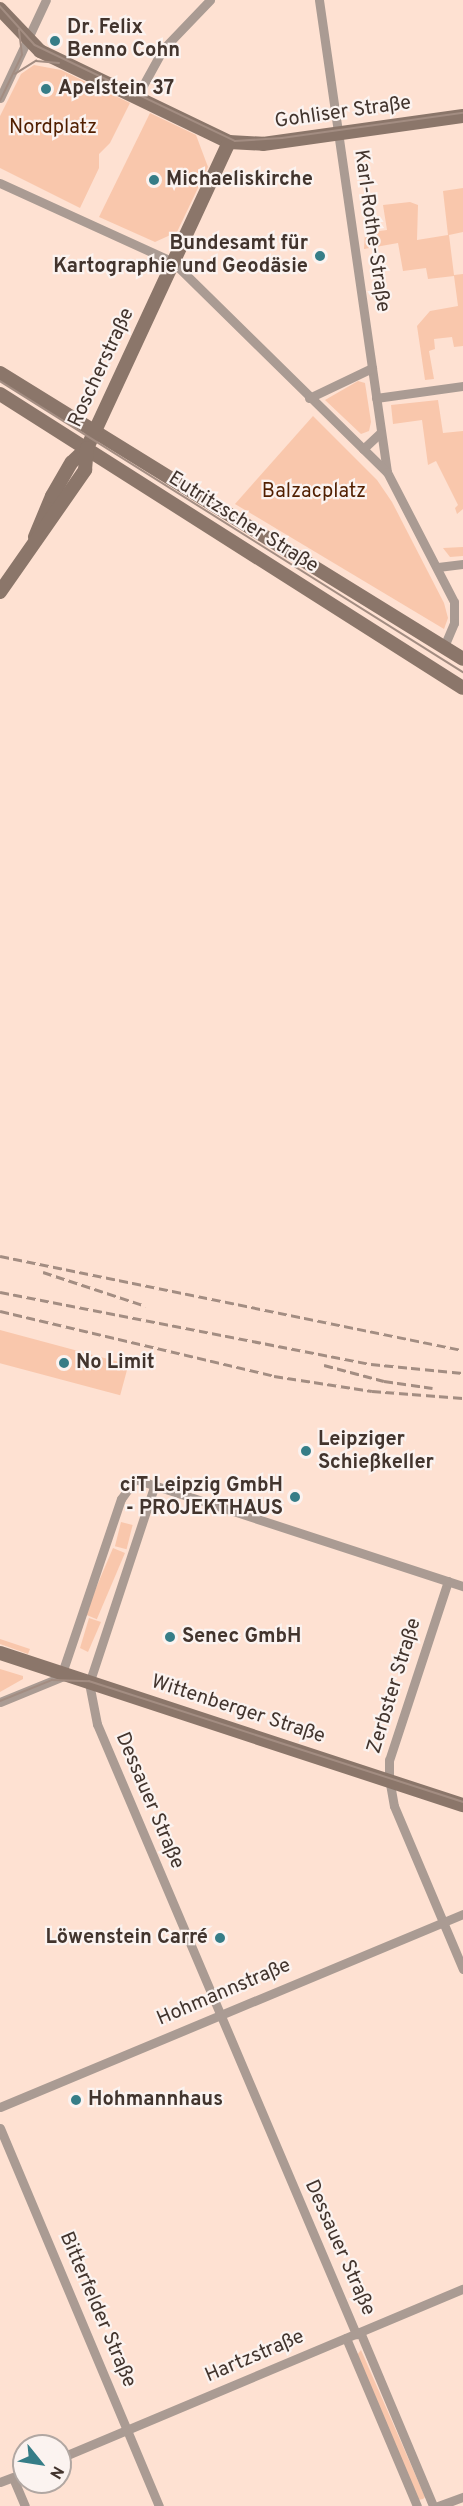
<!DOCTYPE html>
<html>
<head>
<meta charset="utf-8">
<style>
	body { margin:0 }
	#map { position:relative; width:463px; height:2506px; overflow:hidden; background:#fee1d2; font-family:Overpass,sans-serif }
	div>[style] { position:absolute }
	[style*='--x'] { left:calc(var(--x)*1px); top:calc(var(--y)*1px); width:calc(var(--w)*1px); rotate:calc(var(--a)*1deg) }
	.green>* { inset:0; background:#f9c7ac; transform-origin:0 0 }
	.street>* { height:9px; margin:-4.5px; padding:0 4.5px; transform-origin:4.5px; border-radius:4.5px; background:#aa9b93 }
	.secondary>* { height:14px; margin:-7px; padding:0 7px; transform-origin:7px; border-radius:7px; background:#8b766a }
	.tram>* { height:1.5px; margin:-0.75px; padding:0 0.75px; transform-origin:0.75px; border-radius:0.75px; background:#a38d82 }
	.rail>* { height:3px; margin-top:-1.5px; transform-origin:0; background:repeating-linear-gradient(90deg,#a38d82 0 9px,transparent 0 13.5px) }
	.dots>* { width:16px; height:16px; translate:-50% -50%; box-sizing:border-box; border:3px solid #fbf3f0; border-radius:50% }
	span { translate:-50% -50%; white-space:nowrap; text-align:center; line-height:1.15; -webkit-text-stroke:4.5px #fbf3f0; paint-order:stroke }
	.poi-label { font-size:20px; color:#42342d; font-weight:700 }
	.left { translate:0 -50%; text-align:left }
	.right { translate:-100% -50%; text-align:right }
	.street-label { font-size:20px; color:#42342d }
	.park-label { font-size:20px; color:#511f00 }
	.north { position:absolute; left:12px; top:2434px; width:60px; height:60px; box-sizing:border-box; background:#fbf3f0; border:2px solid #b1a7a2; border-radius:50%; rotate:120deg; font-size:16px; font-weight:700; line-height:24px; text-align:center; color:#42342d }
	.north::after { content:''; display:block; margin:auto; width:21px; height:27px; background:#367d87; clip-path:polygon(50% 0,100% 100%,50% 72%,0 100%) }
</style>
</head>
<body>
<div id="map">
	<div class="green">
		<i style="clip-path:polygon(34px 65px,61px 70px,130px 103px,110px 143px,99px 154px,99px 168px,80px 208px,0 168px,0 116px,21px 74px)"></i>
		<i style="clip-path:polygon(150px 113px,196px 135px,208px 167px,177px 232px,155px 242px,99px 217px)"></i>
		<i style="clip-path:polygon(463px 188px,463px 232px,449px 235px,454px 275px,463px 274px,463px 346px,454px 347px,452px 337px,434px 339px,435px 349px,429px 351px,434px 379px,425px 380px,417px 326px,430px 311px,458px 306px,454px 276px,428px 279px,426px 268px,403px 271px,398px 243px,364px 249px,365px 233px,387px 230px,383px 205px,410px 202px,418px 205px,417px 240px,448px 235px,443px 191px)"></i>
		<i style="clip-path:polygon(358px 381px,365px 383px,371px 422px,369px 431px,361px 434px,325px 400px)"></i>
		<i style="clip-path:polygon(438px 400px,443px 433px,463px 431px,463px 509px,457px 514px,455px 508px,458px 505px,436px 461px,428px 465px,422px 420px,393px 424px,391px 405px)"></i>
		<i style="clip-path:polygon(313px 416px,377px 480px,392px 502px,444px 603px,448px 618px,444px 629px,235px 504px)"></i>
		<i style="clip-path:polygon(463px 547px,463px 556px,450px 557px,443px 548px)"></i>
		<i style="left:0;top:1330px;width:133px;height:32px;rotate:15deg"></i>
		<i style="left:121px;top:1522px;width:12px;height:25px;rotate:14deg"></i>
		<i style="left:113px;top:1548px;width:13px;height:72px;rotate:23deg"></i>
		<i style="clip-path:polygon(89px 1618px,101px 1622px,88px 1652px,80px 1648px)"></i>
		<i style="clip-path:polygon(0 1639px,30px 1649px,28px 1654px,0 1644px)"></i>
		<i style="clip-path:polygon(0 1669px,23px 1676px,23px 1679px,0 1692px)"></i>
		<i style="clip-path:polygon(361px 2350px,425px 2497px,423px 2499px,418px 2500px,357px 2355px)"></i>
	</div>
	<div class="street">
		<i style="--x:319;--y:0;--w:477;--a:81.8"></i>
		<i style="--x:0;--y:98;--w:108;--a:-64.9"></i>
		<i style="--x:136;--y:98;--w:56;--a:-61.1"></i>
		<i style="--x:163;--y:49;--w:68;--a:-46.2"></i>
		<i style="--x:0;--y:183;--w:190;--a:24.5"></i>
		<i style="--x:173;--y:262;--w:300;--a:44.5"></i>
		<i style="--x:387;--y:472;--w:146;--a:62.7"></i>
		<i style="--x:454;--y:602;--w:21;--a:90"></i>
		<i style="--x:454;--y:623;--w:26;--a:113"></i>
		<i style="--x:309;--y:398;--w:70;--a:-25.5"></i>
		<i style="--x:376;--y:398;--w:88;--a:-7.9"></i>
		<i style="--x:363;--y:449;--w:23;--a:-43"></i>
		<i style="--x:438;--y:567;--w:25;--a:-7"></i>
		<i style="--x:155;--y:1484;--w:210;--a:108.3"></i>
		<i style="--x:89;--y:1683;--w:42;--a:79"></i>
		<i style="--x:97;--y:1724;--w:663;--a:66.99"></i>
		<i style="--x:448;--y:1581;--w:188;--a:108.2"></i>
		<i style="--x:389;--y:1760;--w:18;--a:90"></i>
		<i style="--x:389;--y:1778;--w:28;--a:80"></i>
		<i style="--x:394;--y:1806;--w:177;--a:67.1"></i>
		<i style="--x:62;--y:1673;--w:184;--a:-71.3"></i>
		<i style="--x:121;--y:1499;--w:24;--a:-55"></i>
		<i style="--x:135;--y:1479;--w:345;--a:18.1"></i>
		<i style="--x:0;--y:1702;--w:71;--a:-22.2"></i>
		<i style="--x:0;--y:2107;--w:502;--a:-22.63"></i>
		<i style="--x:0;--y:2128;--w:410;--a:67.2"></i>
		<i style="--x:360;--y:2332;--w:189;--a:67.2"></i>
		<i style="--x:346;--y:2338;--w:182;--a:67.1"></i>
		<i style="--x:60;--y:2458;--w:437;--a:-22.8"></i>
		<i style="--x:13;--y:2478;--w:30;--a:67"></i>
		<i style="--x:0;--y:2482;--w:26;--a:-21"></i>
		<i style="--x:438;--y:2506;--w:27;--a:-20"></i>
	</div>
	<div class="secondary">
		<i style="--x:0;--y:9;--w:58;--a:46.4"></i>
		<i style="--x:40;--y:51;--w:210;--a:25.7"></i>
		<i style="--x:229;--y:142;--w:34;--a:3"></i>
		<i style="--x:263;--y:144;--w:202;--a:-8"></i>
		<i style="--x:0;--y:373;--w:544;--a:31.7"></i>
		<i style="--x:0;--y:394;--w:548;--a:32.42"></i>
		<i style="--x:35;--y:537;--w:44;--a:-67.5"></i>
		<i style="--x:52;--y:496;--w:39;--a:-60"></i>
		<i style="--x:72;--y:462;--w:21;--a:-43"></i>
		<i style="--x:87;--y:448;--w:337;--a:-65.1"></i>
		<i style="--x:0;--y:592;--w:149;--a:-55.1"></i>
		<i style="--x:85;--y:470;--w:22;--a:-85"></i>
		<i style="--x:0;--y:1653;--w:487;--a:18.2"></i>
	</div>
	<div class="tram">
		<i style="--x:0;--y:6;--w:52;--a:48.1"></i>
		<i style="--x:35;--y:45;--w:222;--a:25.6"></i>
		<i style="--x:235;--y:141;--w:47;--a:-3.7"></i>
		<i style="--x:282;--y:138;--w:183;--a:-7.9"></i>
		<i style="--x:15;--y:74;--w:25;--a:-32"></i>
		<i style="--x:36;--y:61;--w:23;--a:5"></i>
		<i style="--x:0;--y:101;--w:51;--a:-64.4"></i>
		<i style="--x:22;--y:55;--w:25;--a:-97"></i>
		<i style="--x:0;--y:381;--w:547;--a:32.15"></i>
		<i style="--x:0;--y:1701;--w:56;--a:-22"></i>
		<i style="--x:52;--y:1680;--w:37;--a:2"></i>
		<i style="--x:89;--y:1681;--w:393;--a:17.9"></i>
	</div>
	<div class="rail">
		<i style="--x:0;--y:1256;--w:472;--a:11.5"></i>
		<i style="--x:43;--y:1272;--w:108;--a:18.3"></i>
		<i style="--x:0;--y:1292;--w:378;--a:11"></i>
		<i style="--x:371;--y:1364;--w:92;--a:5.6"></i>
		<i style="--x:0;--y:1311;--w:282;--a:13.3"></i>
		<i style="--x:274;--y:1376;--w:99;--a:8.7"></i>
		<i style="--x:372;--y:1391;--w:91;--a:4.4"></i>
		<i style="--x:324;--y:1365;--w:62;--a:14.9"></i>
		<i style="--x:384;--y:1381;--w:49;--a:8.3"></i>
	</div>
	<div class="dots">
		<i style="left:55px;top:41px;background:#367d87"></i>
		<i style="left:46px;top:89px;background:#367d87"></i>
		<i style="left:154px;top:180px;background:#367d87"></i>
		<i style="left:320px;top:256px;background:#367d87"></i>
		<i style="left:64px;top:1363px;background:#367d87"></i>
		<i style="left:306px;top:1451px;background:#367d87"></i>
		<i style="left:295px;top:1497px;background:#367d87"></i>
		<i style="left:170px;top:1637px;background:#367d87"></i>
		<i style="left:220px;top:1938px;background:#367d87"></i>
		<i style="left:76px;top:2100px;background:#367d87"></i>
	</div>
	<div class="poi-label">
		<span class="left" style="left:67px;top:40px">Dr. Felix<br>Benno Cohn</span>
		<span class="left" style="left:58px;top:89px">Apelstein 37</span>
		<span class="left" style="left:166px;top:180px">Michaeliskirche</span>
		<span class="right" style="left:308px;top:256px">Bundesamt für<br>Kartographie und Geodäsie</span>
		<span class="left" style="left:76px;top:1363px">No Limit</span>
		<span class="left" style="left:318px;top:1452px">Leipziger<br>Schießkeller</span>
		<span class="right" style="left:283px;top:1498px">ciT Leipzig GmbH<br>- PROJEKTHAUS</span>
		<span class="left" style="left:182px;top:1637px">Senec GmbH</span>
		<span class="right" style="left:208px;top:1938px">Löwenstein Carré</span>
		<span class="left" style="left:88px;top:2100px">Hohmannhaus</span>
	</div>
	<div class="street-label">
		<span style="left:343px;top:113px;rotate:-8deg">Gohliser Straße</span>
		<span style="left:371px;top:231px;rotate:82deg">Karl-Rothe-Straße</span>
		<span style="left:102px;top:368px;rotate:-65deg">Roscherstraße</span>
		<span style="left:243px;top:523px;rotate:32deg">Eutritzscher Straße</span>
		<span style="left:395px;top:1686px;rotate:-73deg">Zerbster Straße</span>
		<span style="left:238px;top:1710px;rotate:18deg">Wittenberger Straße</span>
		<span style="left:149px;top:1801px;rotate:67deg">Dessauer Straße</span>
		<span style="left:224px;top:1993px;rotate:-23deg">Hohmannstraße</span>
		<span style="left:339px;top:2248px;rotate:66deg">Dessauer Straße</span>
		<span style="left:97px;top:2310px;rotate:67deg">Bitterfelder Straße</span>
		<span style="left:255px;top:2357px;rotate:-23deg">Hartzstraße</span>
	</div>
	<div class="park-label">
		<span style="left:53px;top:128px">Nordplatz</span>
		<span style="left:314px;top:492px">Balzacplatz</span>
	</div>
	<div class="north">N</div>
</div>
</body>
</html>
